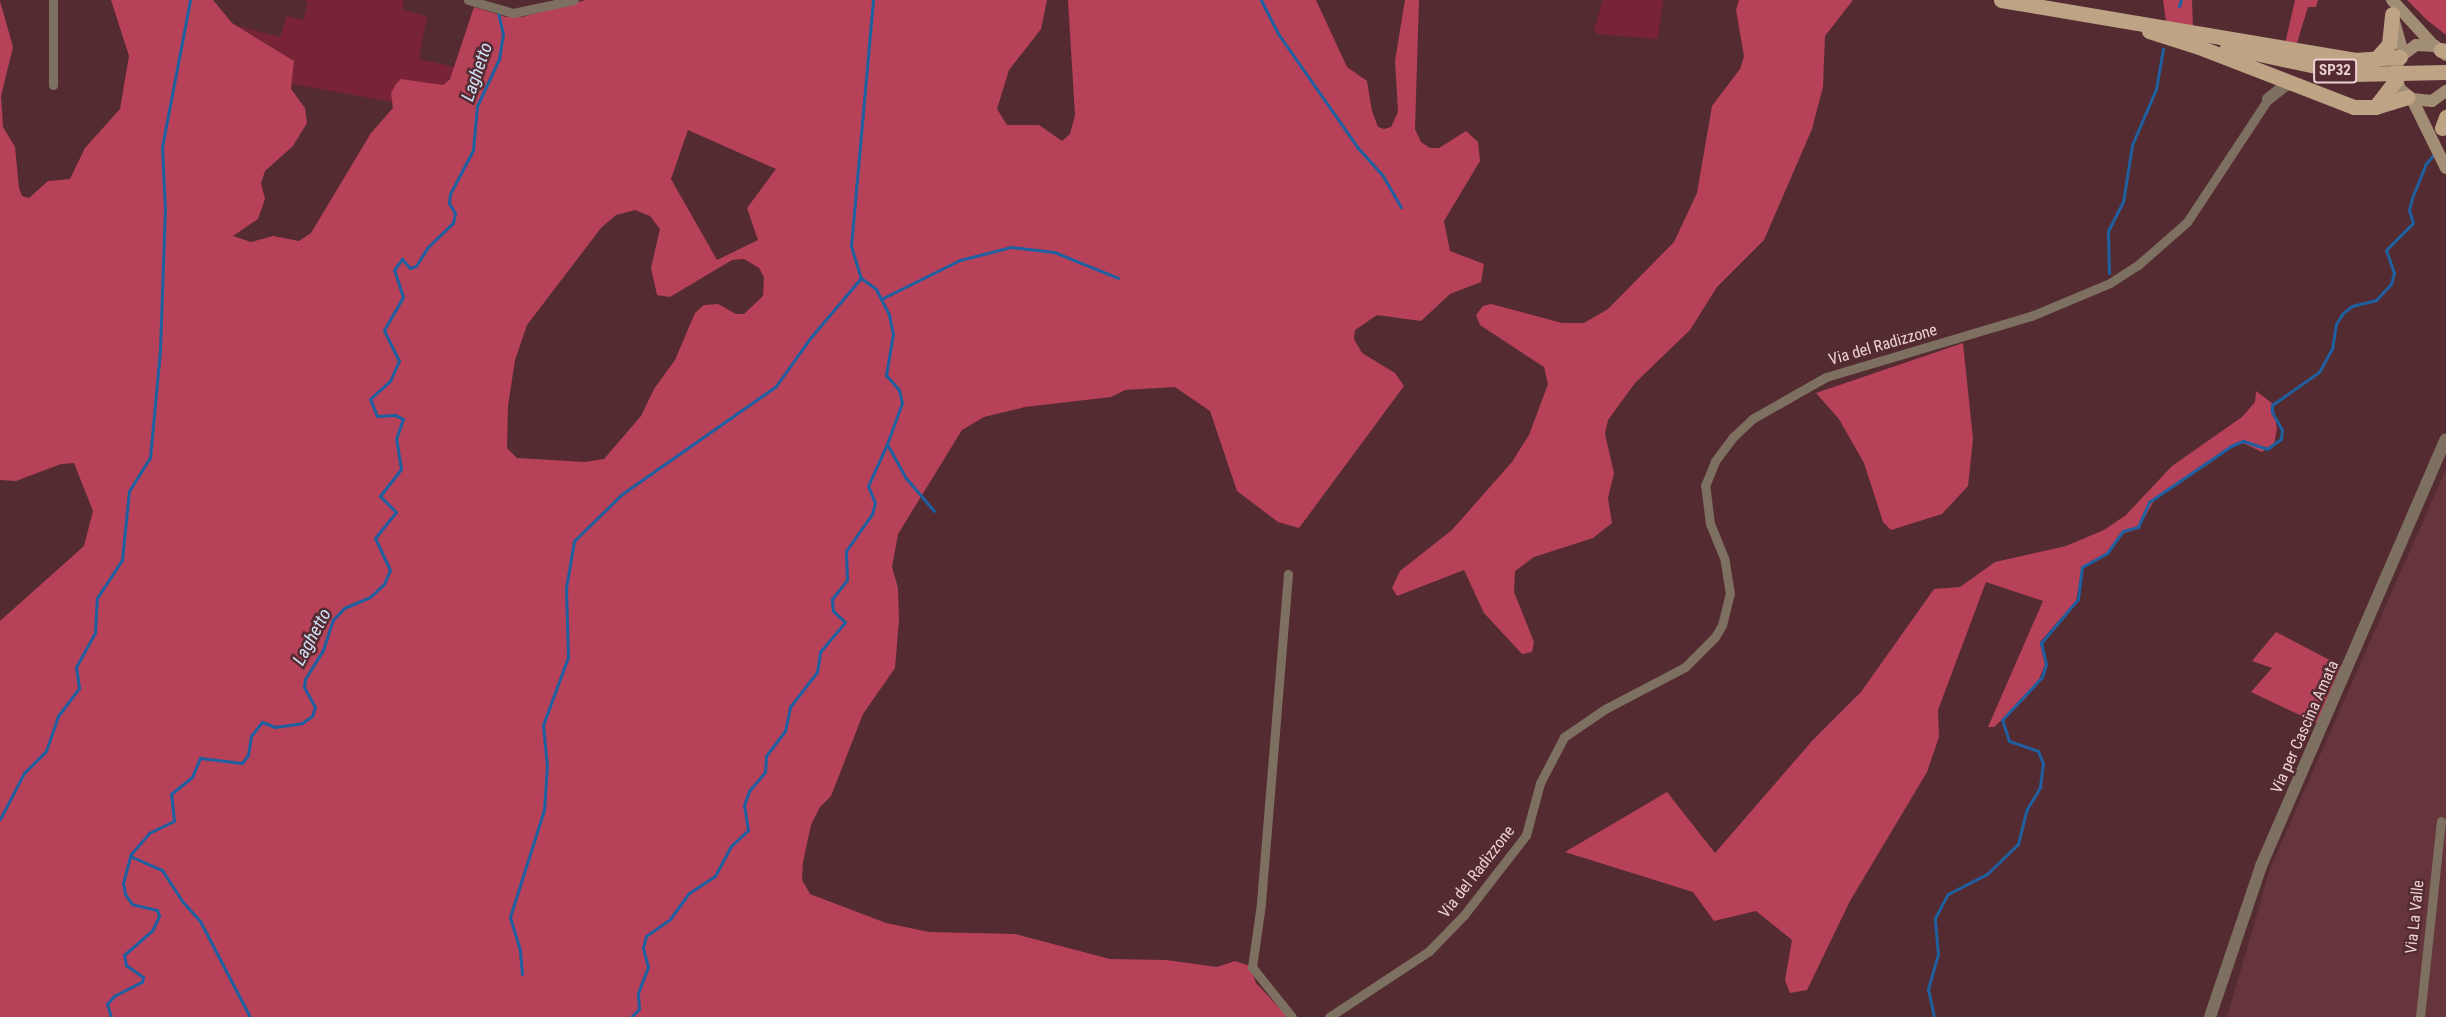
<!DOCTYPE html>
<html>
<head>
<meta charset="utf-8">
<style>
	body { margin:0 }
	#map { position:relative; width:2446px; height:1017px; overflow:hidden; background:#552b32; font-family:"Roboto Condensed",sans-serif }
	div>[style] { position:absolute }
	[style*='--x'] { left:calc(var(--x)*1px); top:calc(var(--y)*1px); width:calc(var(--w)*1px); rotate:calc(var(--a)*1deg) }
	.built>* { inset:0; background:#65353b }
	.green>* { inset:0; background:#792336 }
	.forest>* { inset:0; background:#b64159 }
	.stream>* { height:3px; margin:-1.5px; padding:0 1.5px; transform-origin:1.5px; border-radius:1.5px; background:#1e60a0 }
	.minor>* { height:9px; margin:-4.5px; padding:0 4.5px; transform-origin:4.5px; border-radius:4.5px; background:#7d7061 }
	.tertiary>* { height:12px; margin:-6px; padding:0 6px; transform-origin:6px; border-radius:6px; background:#7d7061 }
	.secondary>* { height:12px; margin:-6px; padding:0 6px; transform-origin:6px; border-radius:6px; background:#a28d75 }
	.primary>* { height:15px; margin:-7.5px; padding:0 7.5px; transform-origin:7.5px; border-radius:7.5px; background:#bea485 }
	.primary-bridge>* { height:15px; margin:-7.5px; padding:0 7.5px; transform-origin:7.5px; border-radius:7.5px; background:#bea485 }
	span { translate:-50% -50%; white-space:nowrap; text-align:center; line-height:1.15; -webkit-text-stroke:5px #552b32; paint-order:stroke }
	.shield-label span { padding:2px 4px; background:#552b32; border:2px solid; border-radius:4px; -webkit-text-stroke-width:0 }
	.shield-label { font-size:15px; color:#ecd1d3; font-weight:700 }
	.street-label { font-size:16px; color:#ecd1d3 }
	.water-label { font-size:18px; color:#cee1f7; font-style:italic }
</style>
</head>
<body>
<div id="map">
	<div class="built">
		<i style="clip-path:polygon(2446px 469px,2446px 1017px,2227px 1017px,2270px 869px)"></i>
	</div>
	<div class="green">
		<i style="clip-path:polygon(304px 0,404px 0,402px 10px,427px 16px,419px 59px,455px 67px,451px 77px,443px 85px,409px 80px,393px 102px,292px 84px,294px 61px,238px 26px,280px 37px,287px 16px,304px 20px,308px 2px)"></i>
		<i style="clip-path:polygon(1603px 0,1663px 0,1658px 39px,1597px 34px,1594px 30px)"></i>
	</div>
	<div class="forest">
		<i style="clip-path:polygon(evenodd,111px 0,213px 0,232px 23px,294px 61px,291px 89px,305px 108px,307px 123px,293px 146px,265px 171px,261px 183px,265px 199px,258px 219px,233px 236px,251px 242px,273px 236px,299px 241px,311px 233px,371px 133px,393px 108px,391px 93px,396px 84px,401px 79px,443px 85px,450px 79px,474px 7px,506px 17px,522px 17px,586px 0,1047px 0,1041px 29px,1009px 70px,997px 109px,1007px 125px,1039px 125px,1062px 141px,1070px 134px,1075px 115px,1068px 0,1316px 0,1347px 67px,1367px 81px,1372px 111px,1378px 127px,1384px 129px,1391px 127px,1398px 112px,1395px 61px,1405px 0,1419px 0,1415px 129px,1421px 142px,1430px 148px,1439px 148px,1466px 131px,1478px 142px,1480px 161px,1444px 221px,1450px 251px,1484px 264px,1481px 282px,1450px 294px,1421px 321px,1377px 315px,1355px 330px,1354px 339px,1362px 353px,1395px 373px,1404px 386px,1299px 528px,1278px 522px,1237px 491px,1210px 411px,1175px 387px,1125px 390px,1111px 397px,1025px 407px,984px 417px,962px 430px,898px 534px,892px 567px,898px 588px,899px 619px,895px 668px,863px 714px,831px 796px,820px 807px,811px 825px,803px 862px,802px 880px,810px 894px,886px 923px,929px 932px,1015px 934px,1110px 959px,1166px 960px,1217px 967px,1235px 961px,1250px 966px,1256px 983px,1288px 1017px,0 1017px,0 621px,84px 546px,93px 511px,74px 463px,61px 464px,16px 481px,0 480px,0 1px,13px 47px,1px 96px,3px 127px,15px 147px,19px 188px,22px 196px,29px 198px,48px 181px,70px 179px,85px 148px,120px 109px,129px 56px,111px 0,688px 130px,776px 169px,747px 208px,758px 240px,717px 260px,671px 179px,688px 130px,111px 0,635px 210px,650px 216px,660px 229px,651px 268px,657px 295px,670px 297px,732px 260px,744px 259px,759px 268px,764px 277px,763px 296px,744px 314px,736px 314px,718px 304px,704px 305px,695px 313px,675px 360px,654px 389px,641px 416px,604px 459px,585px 462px,517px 458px,507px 448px,508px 406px,515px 360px,527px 325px,601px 228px,616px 215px,635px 210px)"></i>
		<i style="clip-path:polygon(1739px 0,1853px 0,1825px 36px,1823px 87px,1812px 129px,1764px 240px,1717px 287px,1690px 330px,1635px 383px,1608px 420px,1605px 434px,1614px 473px,1608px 498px,1612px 523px,1593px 538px,1534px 557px,1515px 571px,1514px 592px,1534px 642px,1532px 652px,1522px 654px,1484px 613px,1464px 570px,1397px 596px,1392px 588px,1400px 571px,1452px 530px,1512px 462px,1529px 435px,1548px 384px,1544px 367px,1480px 325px,1476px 315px,1483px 306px,1491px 304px,1562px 323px,1584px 323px,1608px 309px,1674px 242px,1697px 193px,1712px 106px,1740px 69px,1744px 56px,1736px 10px)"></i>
		<i style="clip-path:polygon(2163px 0,2192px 0,2193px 26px,2166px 21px)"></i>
		<i style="clip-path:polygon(2295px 0,2318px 0,2316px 7px,2308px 7px,2296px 46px,2285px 44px)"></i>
		<i style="clip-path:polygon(2407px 0,2446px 0,2446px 35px,2427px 20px)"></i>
		<i style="clip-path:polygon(1963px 343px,1973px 439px,1968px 486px,1942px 514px,1891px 530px,1883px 522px,1864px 463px,1839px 419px,1816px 393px)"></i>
		<i style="clip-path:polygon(2256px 391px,2273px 404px,2277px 429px,2274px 444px,2262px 452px,2243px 443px,2234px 444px,2155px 499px,2138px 529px,2122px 534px,2108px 552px,2082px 567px,2076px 601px,2040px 642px,2045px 665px,2039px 679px,2025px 699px,1994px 727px,1988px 727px,2043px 601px,1986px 582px,1938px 710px,1939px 737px,1927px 772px,1850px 901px,1807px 990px,1790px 993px,1785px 980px,1792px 940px,1756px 911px,1714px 921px,1693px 892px,1565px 852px,1667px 792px,1715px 853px,1812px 741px,1861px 692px,1934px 589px,1960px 587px,1995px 562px,2066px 546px,2104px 530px,2126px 515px,2172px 466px,2242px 417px,2255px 402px)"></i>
		<i style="clip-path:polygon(2276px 632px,2341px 666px,2317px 723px,2251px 692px,2272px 668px,2252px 661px)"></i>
	</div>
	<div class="stream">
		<i style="--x:873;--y:0;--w:247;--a:95.1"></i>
		<i style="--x:851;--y:246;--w:34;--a:73"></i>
		<i style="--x:861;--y:278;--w:19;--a:36"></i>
		<i style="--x:876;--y:289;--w:29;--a:63"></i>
		<i style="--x:889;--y:315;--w:19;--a:78"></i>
		<i style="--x:893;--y:334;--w:42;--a:99.7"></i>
		<i style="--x:886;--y:375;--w:20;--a:49"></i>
		<i style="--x:899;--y:390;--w:13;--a:77"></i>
		<i style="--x:902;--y:403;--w:44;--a:110.1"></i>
		<i style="--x:1261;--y:0;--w:39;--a:63"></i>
		<i style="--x:1279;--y:35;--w:138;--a:55"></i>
		<i style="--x:1358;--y:148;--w:38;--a:48"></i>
		<i style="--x:1383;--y:176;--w:36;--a:60"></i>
		<i style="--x:2179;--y:6;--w:6;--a:-72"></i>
		<i style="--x:2109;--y:273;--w:42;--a:-91.4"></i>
		<i style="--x:2108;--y:231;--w:33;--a:-63"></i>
		<i style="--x:2123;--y:202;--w:58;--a:-81"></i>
		<i style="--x:2132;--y:145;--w:61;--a:-66.8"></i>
		<i style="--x:2156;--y:89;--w:41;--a:-80.1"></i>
		<i style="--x:881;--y:299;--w:88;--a:-26.3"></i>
		<i style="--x:960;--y:260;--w:53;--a:-14.3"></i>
		<i style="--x:1011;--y:247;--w:43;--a:6.6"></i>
		<i style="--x:1054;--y:252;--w:69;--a:22.1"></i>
		<i style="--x:0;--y:819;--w:52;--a:-62.4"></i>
		<i style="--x:24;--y:773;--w:31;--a:-45"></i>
		<i style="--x:46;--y:751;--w:37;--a:-71"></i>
		<i style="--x:58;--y:716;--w:35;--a:-53"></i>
		<i style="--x:79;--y:688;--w:21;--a:-98"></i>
		<i style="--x:76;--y:667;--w:39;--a:-61"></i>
		<i style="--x:95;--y:633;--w:35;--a:-87"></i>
		<i style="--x:97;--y:598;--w:45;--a:-56.7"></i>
		<i style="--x:122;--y:560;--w:69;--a:-84.2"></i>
		<i style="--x:129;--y:491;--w:39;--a:-58"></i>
		<i style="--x:150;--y:458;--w:108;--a:-84.7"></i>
		<i style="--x:160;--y:350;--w:140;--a:-88"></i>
		<i style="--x:165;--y:210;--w:63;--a:-92.7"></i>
		<i style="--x:162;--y:147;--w:150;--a:-79.2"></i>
		<i style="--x:130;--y:856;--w:35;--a:24"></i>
		<i style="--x:162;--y:870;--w:37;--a:57"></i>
		<i style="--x:182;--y:901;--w:27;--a:48"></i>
		<i style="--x:200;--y:921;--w:108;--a:62.5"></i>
		<i style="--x:522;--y:974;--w:24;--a:-95"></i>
		<i style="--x:520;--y:950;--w:34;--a:-107"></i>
		<i style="--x:510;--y:917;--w:112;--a:-72.4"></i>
		<i style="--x:544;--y:810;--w:44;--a:-86.1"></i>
		<i style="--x:547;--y:766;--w:41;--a:-95.6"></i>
		<i style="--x:543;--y:725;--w:72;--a:-69.8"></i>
		<i style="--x:568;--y:657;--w:69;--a:-91.7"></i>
		<i style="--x:566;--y:588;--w:48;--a:-80.3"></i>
		<i style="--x:574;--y:541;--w:67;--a:-44.4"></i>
		<i style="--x:622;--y:494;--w:188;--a:-35"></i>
		<i style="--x:776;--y:386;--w:60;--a:-54.5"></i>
		<i style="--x:811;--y:337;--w:77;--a:-49.7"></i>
		<i style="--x:111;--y:1017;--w:14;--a:-107"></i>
		<i style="--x:107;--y:1004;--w:11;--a:-49"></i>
		<i style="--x:114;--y:996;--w:31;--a:-27"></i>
		<i style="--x:142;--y:982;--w:5;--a:-79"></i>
		<i style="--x:143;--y:977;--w:21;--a:-145"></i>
		<i style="--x:126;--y:965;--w:10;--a:-101"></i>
		<i style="--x:124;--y:955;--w:37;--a:-41"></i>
		<i style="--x:152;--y:931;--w:17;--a:-65"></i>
		<i style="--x:159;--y:916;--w:6;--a:-108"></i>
		<i style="--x:157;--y:910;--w:26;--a:-167"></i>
		<i style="--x:132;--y:904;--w:12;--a:-125"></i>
		<i style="--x:125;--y:894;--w:11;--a:-100"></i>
		<i style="--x:123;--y:883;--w:30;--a:-75"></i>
		<i style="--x:131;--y:854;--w:28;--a:-49"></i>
		<i style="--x:149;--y:833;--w:28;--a:-26"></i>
		<i style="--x:174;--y:821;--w:27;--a:-96"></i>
		<i style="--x:171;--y:794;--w:27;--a:-39"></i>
		<i style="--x:192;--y:777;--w:21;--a:-67"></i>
		<i style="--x:200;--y:758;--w:42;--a:6.8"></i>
		<i style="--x:242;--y:763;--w:10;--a:-53"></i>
		<i style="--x:248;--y:755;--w:19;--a:-81"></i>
		<i style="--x:251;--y:736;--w:18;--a:-52"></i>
		<i style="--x:262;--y:722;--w:14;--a:21"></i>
		<i style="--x:275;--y:727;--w:27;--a:-8"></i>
		<i style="--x:302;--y:723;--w:12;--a:-35"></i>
		<i style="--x:312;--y:716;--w:9;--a:-72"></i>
		<i style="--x:315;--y:707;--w:23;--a:-119"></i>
		<i style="--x:304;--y:687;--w:8;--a:-83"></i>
		<i style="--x:305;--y:679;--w:34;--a:-58"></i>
		<i style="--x:323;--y:650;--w:32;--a:-72"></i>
		<i style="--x:333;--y:620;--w:16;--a:-47"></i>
		<i style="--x:344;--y:608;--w:28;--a:-23"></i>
		<i style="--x:370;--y:597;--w:19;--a:-43"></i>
		<i style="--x:384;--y:584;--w:15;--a:-67"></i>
		<i style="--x:390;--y:570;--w:35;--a:-115"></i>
		<i style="--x:375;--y:538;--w:33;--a:-51"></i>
		<i style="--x:396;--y:512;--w:23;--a:-135"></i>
		<i style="--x:380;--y:496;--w:34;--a:-52"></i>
		<i style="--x:401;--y:469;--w:30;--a:-99"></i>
		<i style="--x:396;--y:439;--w:21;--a:-71"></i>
		<i style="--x:403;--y:419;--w:9;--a:-153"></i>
		<i style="--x:395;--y:415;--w:18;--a:177"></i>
		<i style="--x:377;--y:416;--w:18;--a:-112"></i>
		<i style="--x:370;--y:399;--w:27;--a:-42"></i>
		<i style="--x:390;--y:381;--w:22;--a:-66"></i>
		<i style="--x:399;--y:361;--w:34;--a:-116"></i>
		<i style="--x:384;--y:330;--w:38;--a:-60"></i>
		<i style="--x:403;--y:297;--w:28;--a:-108"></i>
		<i style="--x:394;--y:270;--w:14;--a:-54"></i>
		<i style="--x:402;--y:259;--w:12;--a:48"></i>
		<i style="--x:410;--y:268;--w:6;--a:-18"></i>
		<i style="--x:416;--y:266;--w:22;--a:-58"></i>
		<i style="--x:428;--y:247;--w:35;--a:-44"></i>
		<i style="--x:453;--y:223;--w:10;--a:-79"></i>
		<i style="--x:455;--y:213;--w:12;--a:-121"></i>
		<i style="--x:449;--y:203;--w:9;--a:-84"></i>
		<i style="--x:450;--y:194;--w:50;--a:-62.4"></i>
		<i style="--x:473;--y:150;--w:44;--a:-84.8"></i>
		<i style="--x:477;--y:106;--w:52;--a:-64.9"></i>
		<i style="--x:499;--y:59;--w:25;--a:-81"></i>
		<i style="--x:503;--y:34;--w:23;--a:-103"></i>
		<i style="--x:631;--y:1017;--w:11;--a:-45"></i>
		<i style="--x:639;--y:1009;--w:16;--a:-94"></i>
		<i style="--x:638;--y:993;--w:28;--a:-69"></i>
		<i style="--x:648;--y:967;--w:20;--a:-105"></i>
		<i style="--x:643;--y:948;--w:12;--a:-76"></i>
		<i style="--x:646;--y:936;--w:29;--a:-35"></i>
		<i style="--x:670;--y:919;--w:32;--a:-54"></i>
		<i style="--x:689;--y:893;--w:31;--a:-33"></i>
		<i style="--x:715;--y:876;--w:34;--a:-62"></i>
		<i style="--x:731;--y:846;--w:23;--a:-43"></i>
		<i style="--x:748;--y:830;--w:25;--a:-99"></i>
		<i style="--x:744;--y:805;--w:15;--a:-70"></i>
		<i style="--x:749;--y:791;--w:25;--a:-50"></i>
		<i style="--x:765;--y:772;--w:16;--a:-86"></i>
		<i style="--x:766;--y:756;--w:31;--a:-53"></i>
		<i style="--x:785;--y:731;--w:25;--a:-78"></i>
		<i style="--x:790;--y:707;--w:44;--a:-52.4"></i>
		<i style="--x:817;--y:672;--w:20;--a:-81"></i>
		<i style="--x:820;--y:652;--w:39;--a:-50"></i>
		<i style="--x:845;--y:622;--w:16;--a:-137"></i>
		<i style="--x:833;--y:611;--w:12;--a:-95"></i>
		<i style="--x:832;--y:599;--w:24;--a:-52"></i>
		<i style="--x:847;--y:580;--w:29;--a:-92"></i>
		<i style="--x:846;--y:551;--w:45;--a:-54.9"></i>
		<i style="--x:872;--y:514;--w:11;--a:-75"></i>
		<i style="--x:875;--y:503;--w:18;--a:-112"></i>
		<i style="--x:868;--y:486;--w:46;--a:-65.7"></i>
		<i style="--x:887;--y:444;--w:39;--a:61"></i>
		<i style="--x:906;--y:478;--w:43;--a:49.7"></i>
		<i style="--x:1934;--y:1017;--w:29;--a:-102"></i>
		<i style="--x:1928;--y:989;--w:35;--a:-74"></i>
		<i style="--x:1938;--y:955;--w:37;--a:-95"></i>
		<i style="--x:1935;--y:918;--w:27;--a:-62"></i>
		<i style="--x:1948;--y:894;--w:44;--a:-27.1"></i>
		<i style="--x:1987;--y:874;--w:43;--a:-44.1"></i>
		<i style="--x:2018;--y:844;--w:36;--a:-76"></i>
		<i style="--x:2027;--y:809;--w:26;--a:-59"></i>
		<i style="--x:2040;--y:787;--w:24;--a:-83"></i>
		<i style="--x:2043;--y:763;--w:13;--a:-113"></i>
		<i style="--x:2038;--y:751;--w:31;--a:-161"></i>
		<i style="--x:2009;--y:741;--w:22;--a:-108"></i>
		<i style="--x:2002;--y:720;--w:59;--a:-47.1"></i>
		<i style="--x:2042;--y:677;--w:14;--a:-73"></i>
		<i style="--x:2046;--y:664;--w:22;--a:-103"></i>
		<i style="--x:2041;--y:643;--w:57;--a:-49.9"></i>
		<i style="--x:2078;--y:599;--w:32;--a:-83"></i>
		<i style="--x:2082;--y:567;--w:29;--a:-29"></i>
		<i style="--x:2107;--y:553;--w:27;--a:-54"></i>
		<i style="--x:2123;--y:531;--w:16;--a:-15"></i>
		<i style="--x:2138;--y:527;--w:27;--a:-66"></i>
		<i style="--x:2149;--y:502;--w:99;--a:-34.3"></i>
		<i style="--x:2231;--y:446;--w:13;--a:-23"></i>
		<i style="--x:2243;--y:441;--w:25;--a:18"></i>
		<i style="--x:2267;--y:449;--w:17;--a:-36"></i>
		<i style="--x:2281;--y:439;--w:9;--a:-84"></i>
		<i style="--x:2282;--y:430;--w:21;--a:-119"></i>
		<i style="--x:2272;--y:412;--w:7;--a:-90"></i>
		<i style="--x:2272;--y:405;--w:57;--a:-35.1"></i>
		<i style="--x:2319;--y:372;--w:26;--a:-61"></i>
		<i style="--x:2332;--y:349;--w:25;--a:-81"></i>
		<i style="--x:2336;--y:324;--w:13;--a:-58"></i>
		<i style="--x:2343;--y:313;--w:11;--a:-38"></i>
		<i style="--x:2352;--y:306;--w:25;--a:-14"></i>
		<i style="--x:2376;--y:300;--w:22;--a:-47"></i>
		<i style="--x:2391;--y:284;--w:11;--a:-75"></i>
		<i style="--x:2394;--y:273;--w:24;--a:-109"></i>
		<i style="--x:2386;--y:250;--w:38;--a:-45"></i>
		<i style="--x:2413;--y:223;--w:14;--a:-107"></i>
		<i style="--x:2409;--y:210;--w:12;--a:-76"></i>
		<i style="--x:2412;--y:198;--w:35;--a:-68"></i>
		<i style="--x:2425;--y:165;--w:13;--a:-51"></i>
	</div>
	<div class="minor">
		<i style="--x:468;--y:0;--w:47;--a:16.1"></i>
		<i style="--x:513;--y:13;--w:62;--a:-12"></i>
		<i style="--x:53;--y:85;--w:85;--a:-90"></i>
		<i style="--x:1288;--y:574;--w:331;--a:94.7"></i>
		<i style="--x:1261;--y:904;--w:64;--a:98.1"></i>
		<i style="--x:1252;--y:967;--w:64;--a:51.3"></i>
		<i style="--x:1329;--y:1017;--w:120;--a:-33.4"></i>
		<i style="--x:1429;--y:951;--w:50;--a:-45.8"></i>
		<i style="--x:1464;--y:915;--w:101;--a:-52.2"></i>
		<i style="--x:1526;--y:835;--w:54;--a:-74.9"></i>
		<i style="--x:1540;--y:783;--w:52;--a:-62.4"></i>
		<i style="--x:1564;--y:737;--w:50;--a:-34.3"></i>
		<i style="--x:1605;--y:709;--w:90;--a:-27.7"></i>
		<i style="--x:1685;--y:667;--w:42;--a:-45"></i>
		<i style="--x:1715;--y:637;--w:14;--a:-60"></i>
		<i style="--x:1722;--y:625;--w:32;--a:-76"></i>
		<i style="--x:1730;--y:594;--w:36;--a:-99"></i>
		<i style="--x:1724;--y:558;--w:37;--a:-112"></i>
		<i style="--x:1710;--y:524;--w:38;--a:-97"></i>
		<i style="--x:1705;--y:486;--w:27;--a:-68"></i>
		<i style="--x:1715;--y:461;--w:30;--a:-53"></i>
		<i style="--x:1733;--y:437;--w:26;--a:-43"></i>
		<i style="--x:1752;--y:419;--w:85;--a:-29.6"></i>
		<i style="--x:1826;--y:377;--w:214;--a:-16.6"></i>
		<i style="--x:2031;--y:316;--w:86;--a:-22.7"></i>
		<i style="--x:2110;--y:283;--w:33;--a:-33"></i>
		<i style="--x:2138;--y:265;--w:65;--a:-41.3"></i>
		<i style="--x:2187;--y:222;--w:147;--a:-56.6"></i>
		<i style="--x:2420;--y:1017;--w:197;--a:-83.9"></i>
	</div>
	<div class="tertiary">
		<i style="--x:2268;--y:99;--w:23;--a:-38"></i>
		<i style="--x:2286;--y:85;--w:12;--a:-5"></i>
		<i style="--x:2210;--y:1017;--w:159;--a:-71.3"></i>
		<i style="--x:2261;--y:866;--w:465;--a:-66.6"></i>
	</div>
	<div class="secondary">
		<i style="--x:2392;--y:0;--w:62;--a:47.6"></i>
		<i style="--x:2393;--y:18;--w:36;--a:74"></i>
		<i style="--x:2446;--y:55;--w:14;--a:-141"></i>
		<i style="--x:2435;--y:46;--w:19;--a:-177"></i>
		<i style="--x:2416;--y:45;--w:20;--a:143"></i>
		<i style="--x:2400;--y:57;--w:17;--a:107"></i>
		<i style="--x:2395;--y:73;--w:17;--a:73"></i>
		<i style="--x:2400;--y:89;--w:16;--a:40"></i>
		<i style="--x:2412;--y:99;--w:20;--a:6"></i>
		<i style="--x:2432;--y:101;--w:17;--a:-36"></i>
		<i style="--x:2412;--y:99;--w:77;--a:63.8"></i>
	</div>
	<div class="primary">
		<i style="--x:2001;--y:0;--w:358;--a:9.6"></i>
		<i style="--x:2354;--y:60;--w:46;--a:-3.7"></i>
		<i style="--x:2149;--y:31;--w:52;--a:17.7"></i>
		<i style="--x:2199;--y:47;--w:166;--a:21.2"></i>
		<i style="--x:2354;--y:107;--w:21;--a:0"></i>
		<i style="--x:2375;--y:107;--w:34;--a:-17"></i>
		<i style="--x:2441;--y:50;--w:5;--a:11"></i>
		<i style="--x:2376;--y:59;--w:20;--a:-49"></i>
		<i style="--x:2389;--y:44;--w:30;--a:-84"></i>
		<i style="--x:2375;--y:107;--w:34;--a:-52"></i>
		<i style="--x:2442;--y:128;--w:12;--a:-70"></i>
	</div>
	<div class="primary-bridge">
		<i style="--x:2227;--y:47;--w:129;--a:12.1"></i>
		<i style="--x:2353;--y:74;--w:93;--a:-1.2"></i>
	</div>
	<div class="shield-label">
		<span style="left:2335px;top:71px">SP32</span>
	</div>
	<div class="street-label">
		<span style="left:1883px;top:345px;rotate:-16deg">Via del Radizzone</span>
		<span style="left:2305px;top:727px;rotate:-66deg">Via per Cascina Amata</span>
		<span style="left:1477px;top:872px;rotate:-52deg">Via del Radizzone</span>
		<span style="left:2415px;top:917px;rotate:-84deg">Via La Valle</span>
	</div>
	<div class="water-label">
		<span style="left:477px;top:72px;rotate:-71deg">Laghetto</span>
		<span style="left:312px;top:637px;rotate:-62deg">Laghetto</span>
	</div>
</div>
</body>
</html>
